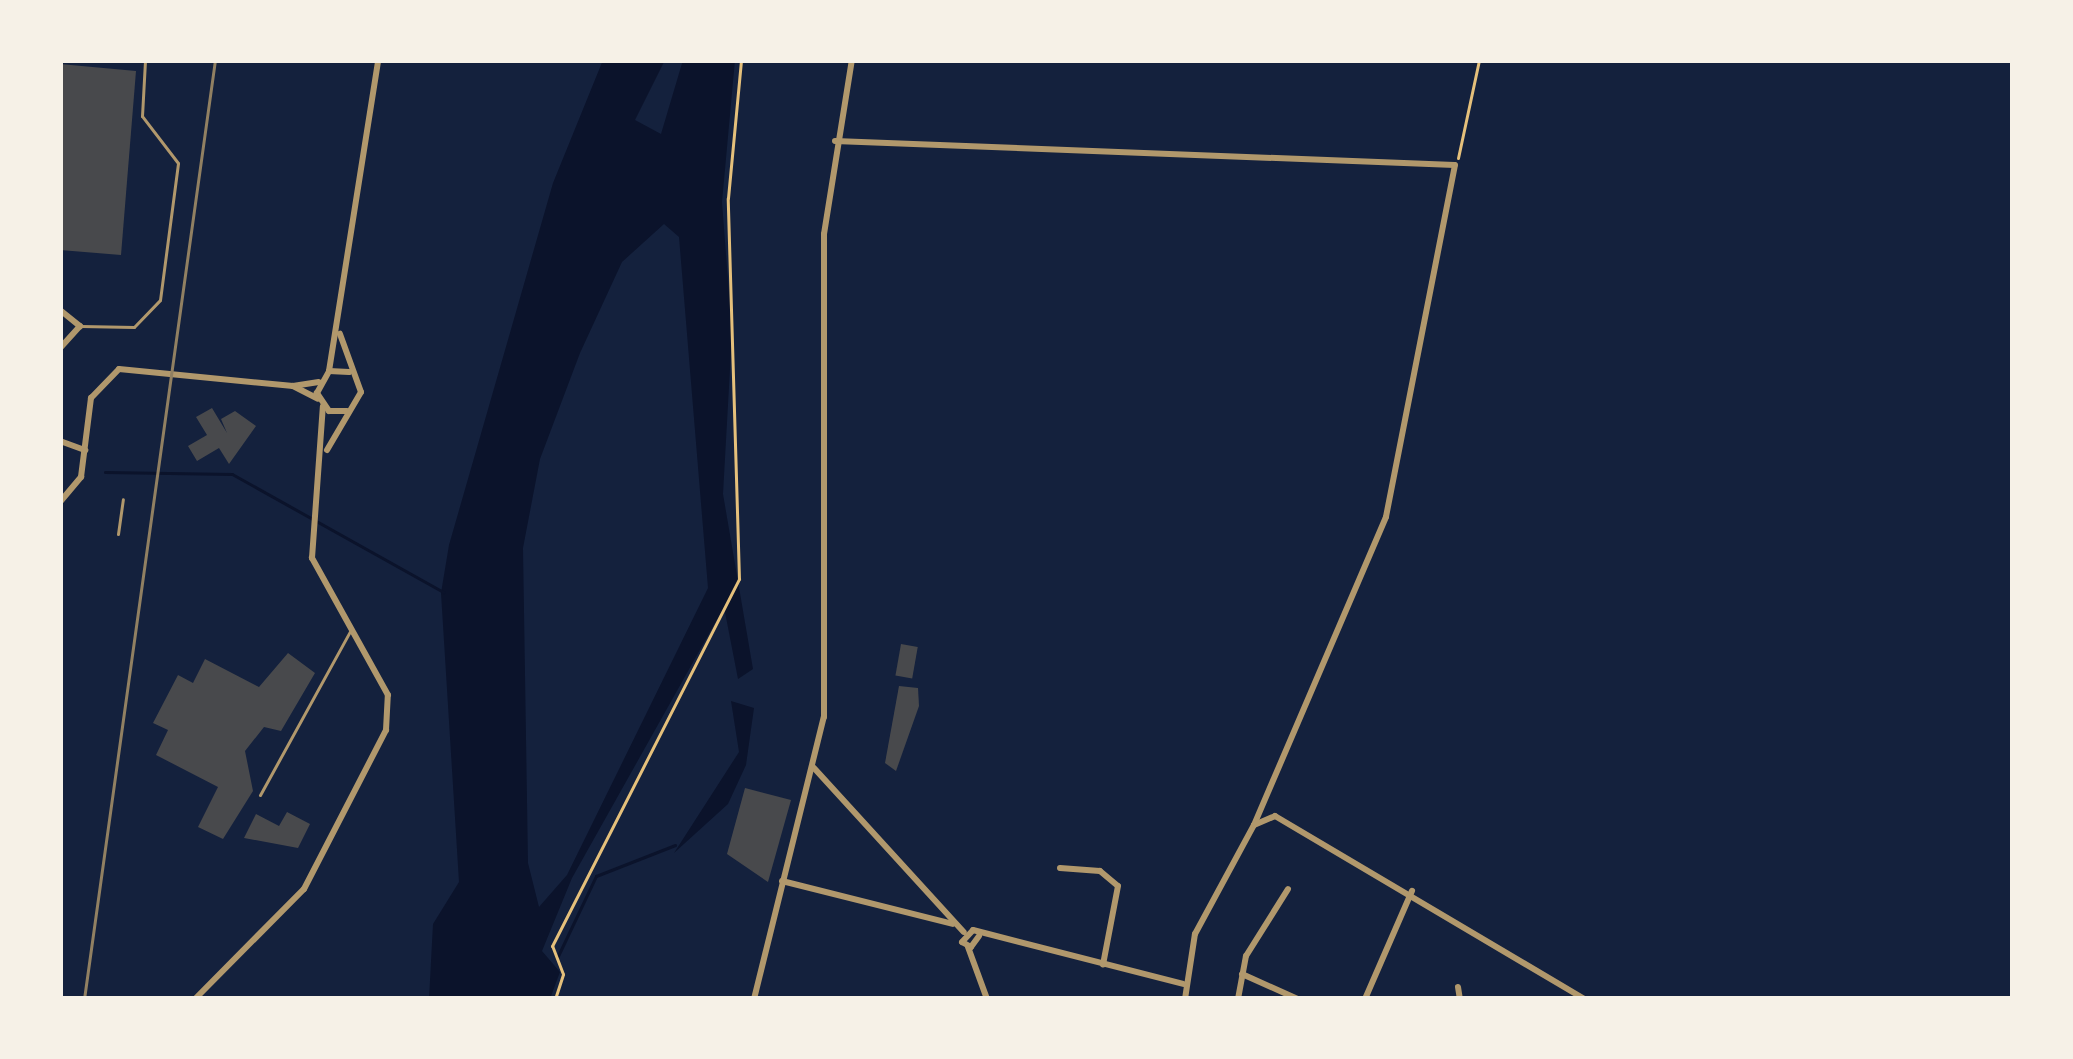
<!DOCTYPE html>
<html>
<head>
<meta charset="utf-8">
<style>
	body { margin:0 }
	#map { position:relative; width:2073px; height:1059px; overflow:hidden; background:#14213d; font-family:Poppins,sans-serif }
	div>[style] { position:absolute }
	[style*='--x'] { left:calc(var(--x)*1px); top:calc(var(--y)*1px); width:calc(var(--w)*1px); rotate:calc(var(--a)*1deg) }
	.water>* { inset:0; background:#0b132b }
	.stream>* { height:3px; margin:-1.5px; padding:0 1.5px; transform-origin:1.5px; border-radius:1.5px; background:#0b132b }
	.building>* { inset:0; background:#48494c; transform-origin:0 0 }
	.path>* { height:3px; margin:-1.5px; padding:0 1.5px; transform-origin:1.5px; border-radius:1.5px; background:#e5c07b }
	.service>* { height:3px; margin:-1.5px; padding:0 1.5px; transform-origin:1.5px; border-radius:1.5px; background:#b1986c }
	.minor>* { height:6px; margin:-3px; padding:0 3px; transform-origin:3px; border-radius:3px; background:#b1986c }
	.tertiary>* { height:6px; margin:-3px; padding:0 3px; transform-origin:3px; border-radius:3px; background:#b1986c }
	.rail>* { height:3px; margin:-1.5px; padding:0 1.5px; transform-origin:1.5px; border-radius:1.5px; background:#918062 }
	span { translate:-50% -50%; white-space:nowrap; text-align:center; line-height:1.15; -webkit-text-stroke:12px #f6f1e7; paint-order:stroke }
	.frame { position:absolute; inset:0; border:63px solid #f6f1e7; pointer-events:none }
</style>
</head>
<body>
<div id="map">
	<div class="water">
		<i style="clip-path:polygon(evenodd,603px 60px,665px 60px,635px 120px,661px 134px,683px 60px,735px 60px,722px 202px,732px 333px,723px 494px,753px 669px,738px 679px,724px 607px,572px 878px,542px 951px,560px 972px,550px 999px,429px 999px,433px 924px,459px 882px,441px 593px,449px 545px,553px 183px,603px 60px,664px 224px,679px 237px,708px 588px,567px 875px,539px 907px,528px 863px,523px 548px,540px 459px,580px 353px,622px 262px,664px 224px)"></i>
		<i style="clip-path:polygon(731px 701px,754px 708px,746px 765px,728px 804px,674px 853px,739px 752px)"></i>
	</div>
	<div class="stream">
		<i style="--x:105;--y:472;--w:127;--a:0.9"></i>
		<i style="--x:232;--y:474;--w:242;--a:29.2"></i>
		<i style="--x:557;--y:958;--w:91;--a:-64.6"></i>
		<i style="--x:596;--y:876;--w:85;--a:-21.4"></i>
	</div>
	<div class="building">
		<i style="clip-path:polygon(60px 64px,136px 71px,121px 255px,60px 250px)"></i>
		<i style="clip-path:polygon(212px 408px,227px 433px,221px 419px,235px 411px,256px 426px,229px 464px,219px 448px,197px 461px,188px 446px,207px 435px,196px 417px)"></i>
		<i style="left:901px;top:644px;width:17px;height:32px;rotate:10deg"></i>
		<i style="clip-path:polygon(288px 653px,315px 673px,281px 731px,264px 727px,245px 751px,253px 791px,223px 839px,198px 827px,218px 787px,156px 755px,168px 730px,153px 723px,178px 675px,193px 683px,205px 659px,259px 687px)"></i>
		<i style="clip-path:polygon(899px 686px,918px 688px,919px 706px,896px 771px,885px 763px)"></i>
		<i style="clip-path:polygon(745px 788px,791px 800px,768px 882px,727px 854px)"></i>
		<i style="clip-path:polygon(287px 812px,310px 824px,298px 848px,244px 838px,256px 814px,279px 826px)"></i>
	</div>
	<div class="path">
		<i style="--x:1458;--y:158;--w:100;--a:-77.9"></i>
		<i style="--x:555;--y:999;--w:26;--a:-72"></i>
		<i style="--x:563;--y:974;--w:30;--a:-111"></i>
		<i style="--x:552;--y:946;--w:412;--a:-63"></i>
		<i style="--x:739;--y:579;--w:381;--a:-91.7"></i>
		<i style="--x:728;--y:198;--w:139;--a:-84.6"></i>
	</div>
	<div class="service">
		<i style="--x:81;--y:326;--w:53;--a:1.1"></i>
		<i style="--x:134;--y:327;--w:37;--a:-46"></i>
		<i style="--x:160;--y:300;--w:138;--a:-82.5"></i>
		<i style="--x:178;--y:163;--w:59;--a:-127.5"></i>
		<i style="--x:142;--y:116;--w:56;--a:-86.9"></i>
		<i style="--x:118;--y:534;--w:35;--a:-82"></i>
		<i style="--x:260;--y:795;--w:187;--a:-61.2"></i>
	</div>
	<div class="minor">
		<i style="--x:835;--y:141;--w:620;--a:2.22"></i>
		<i style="--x:1455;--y:165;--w:359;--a:101.1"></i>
		<i style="--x:1386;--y:517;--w:335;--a:113.2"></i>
		<i style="--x:60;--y:310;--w:26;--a:39"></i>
		<i style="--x:80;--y:326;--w:30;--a:132"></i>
		<i style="--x:329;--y:371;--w:315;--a:-81"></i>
		<i style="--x:293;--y:386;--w:26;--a:-9"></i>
		<i style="--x:347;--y:411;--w:18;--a:180"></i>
		<i style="--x:329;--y:411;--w:22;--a:-124"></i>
		<i style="--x:317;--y:393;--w:25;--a:-61"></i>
		<i style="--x:329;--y:371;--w:20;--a:3"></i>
		<i style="--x:60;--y:441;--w:27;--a:20"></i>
		<i style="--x:327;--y:450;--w:67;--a:-59.6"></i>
		<i style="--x:361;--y:392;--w:62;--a:-109.9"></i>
		<i style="--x:60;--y:502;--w:33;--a:-50"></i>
		<i style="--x:81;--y:477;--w:80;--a:-82.8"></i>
		<i style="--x:91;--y:398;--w:40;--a:-46"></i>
		<i style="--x:119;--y:369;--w:175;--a:5.6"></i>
		<i style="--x:293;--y:386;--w:28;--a:27"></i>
		<i style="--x:814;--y:768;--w:222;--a:47.6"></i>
		<i style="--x:1060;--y:868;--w:40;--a:4.3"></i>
		<i style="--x:1100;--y:871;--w:23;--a:40"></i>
		<i style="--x:1118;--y:886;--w:80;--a:100.8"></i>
		<i style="--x:782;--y:881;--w:176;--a:14.1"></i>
		<i style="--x:979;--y:936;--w:14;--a:126"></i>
		<i style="--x:971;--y:947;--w:10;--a:-151"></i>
		<i style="--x:962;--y:942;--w:16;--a:-47"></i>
		<i style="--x:973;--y:930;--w:217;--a:14.4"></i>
		<i style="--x:968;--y:947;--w:55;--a:69.9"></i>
		<i style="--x:1242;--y:974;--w:61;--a:24.1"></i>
		<i style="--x:1458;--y:987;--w:12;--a:81"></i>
		<i style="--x:195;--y:999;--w:155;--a:-45.3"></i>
		<i style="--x:304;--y:889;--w:179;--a:-62.7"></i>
		<i style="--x:386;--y:730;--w:35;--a:-87"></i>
		<i style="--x:388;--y:695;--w:157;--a:-119"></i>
		<i style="--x:312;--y:558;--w:152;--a:-85.9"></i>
		<i style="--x:1185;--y:999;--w:66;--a:-81.3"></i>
		<i style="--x:1195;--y:934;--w:124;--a:-61.6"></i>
		<i style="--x:1254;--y:825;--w:23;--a:-23"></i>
		<i style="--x:1275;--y:816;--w:359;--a:30.6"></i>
		<i style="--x:1238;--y:999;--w:44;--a:-79.5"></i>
		<i style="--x:1246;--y:956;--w:79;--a:-57.9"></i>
		<i style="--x:1365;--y:999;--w:118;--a:-66.5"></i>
	</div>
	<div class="tertiary">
		<i style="--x:754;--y:999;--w:291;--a:-76.1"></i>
		<i style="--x:824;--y:717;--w:483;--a:-90"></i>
		<i style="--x:824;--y:234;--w:176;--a:-80.9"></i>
	</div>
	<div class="rail">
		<i style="--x:84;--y:999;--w:948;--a:-82.06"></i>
	</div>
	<div class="frame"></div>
</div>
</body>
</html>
